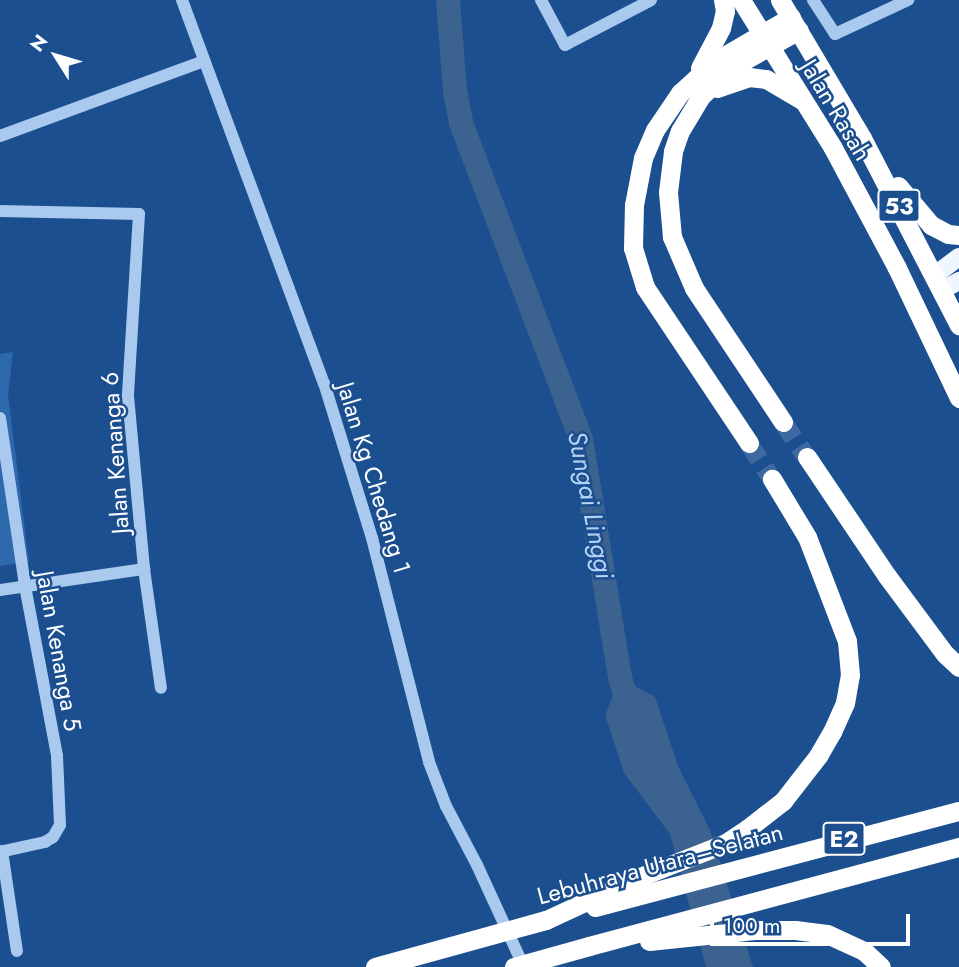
<!DOCTYPE html>
<html>
<head>
<meta charset="utf-8">
<style>
	body { margin:0 }
	#map { position:relative; width:959px; height:967px; overflow:hidden; background:#1b4f8f; font-family:Jost,sans-serif }
	div>[style] { position:absolute }
	[style*='--x'] { left:calc(var(--x)*1px); top:calc(var(--y)*1px); width:calc(var(--w)*1px); rotate:calc(var(--a)*1deg) }
	.green>* { inset:0; background:#2e69ad }
	.water>* { inset:0; background:#3c6290 }
	.river>* { height:24px; margin:-12px; padding:0 12px; transform-origin:12px; border-radius:12px; background:#3c6290 }
	.highway-tunnel>* { height:19px; margin-top:-9.5px; transform-origin:0; background:repeating-linear-gradient(90deg,#3d69a0 0 19px,transparent 0 29px) }
	.minor>* { height:12px; margin:-6px; padding:0 6px; transform-origin:6px; border-radius:6px; background:#a9c9ee }
	.major>* { height:18px; margin:-9px; padding:0 9px; transform-origin:9px; border-radius:9px; background:#f0f6ff }
	.highway>* { height:19px; margin:-9.5px; padding:0 9.5px; transform-origin:9.5px; border-radius:9.5px; background:#fff }
	.highway-bridge>* { height:19px; margin:-9.5px; padding:0 9.5px; transform-origin:9.5px; border-radius:9.5px; background:#fff }
	span { translate:-50% -50%; white-space:nowrap; text-align:center; line-height:1.15; -webkit-text-stroke:5px #1b4f8f; paint-order:stroke }
	.shield-label span { padding:2px 5px; background:#1b4f8f; border:2px solid; border-radius:5px; -webkit-text-stroke-width:0 }
	.shield-label { font-size:23px; color:#fff; font-weight:700 }
	.street-label { font-size:24px; color:#fff }
	.water-label { font-size:26px; color:#b5d3f5; font-style:italic }
	.north { position:absolute; left:21px; top:21px; width:70px; height:70px; -webkit-text-stroke:5px #1b4f8f; paint-order:stroke; rotate:307deg; font-size:19px; font-weight:700; line-height:28px; text-align:center; color:#fff }
	.north::after { content:''; display:block; margin:auto; width:24px; height:32px; background:#fff; clip-path:polygon(50% 0,100% 100%,50% 72%,0 100%) }
	.scale { position:absolute; left:710px; top:914px; width:200px; height:32px; box-sizing:border-box; border:4px solid #fff; border-top:0; padding-left:9px; font-size:21px; line-height:24px; white-space:nowrap; color:#fff; -webkit-text-stroke:5px #1b4f8f; paint-order:stroke }
</style>
</head>
<body>
<div id="map">
	<div class="green">
		<i style="clip-path:polygon(13px 352px,8px 395px,29px 562px,0 566px,0 354px)"></i>
	</div>
	<div class="water">
		<i style="clip-path:polygon(620px 678px,655px 697px,678px 766px,710px 830px,753px 967px,706px 967px,670px 834px,624px 773px,605px 715px)"></i>
	</div>
	<div class="river">
		<i style="--x:448;--y:0;--w:91;--a:85.6"></i>
		<i style="--x:455;--y:91;--w:33;--a:79"></i>
		<i style="--x:461;--y:123;--w:338;--a:69.2"></i>
		<i style="--x:581;--y:439;--w:242;--a:80.7"></i>
		<i style="--x:620;--y:678;--w:34;--a:73"></i>
	</div>
	<div class="highway-tunnel">
		<i style="--x:783;--y:422;--w:42;--a:55.6"></i>
		<i style="--x:749;--y:443;--w:43;--a:57.4"></i>
	</div>
	<div class="minor">
		<i style="--x:182;--y:0;--w:408;--a:69.7"></i>
		<i style="--x:324;--y:383;--w:162;--a:72.8"></i>
		<i style="--x:372;--y:538;--w:231;--a:75.7"></i>
		<i style="--x:429;--y:762;--w:47;--a:68.9"></i>
		<i style="--x:446;--y:806;--w:67;--a:62.3"></i>
		<i style="--x:477;--y:865;--w:112;--a:65.3"></i>
		<i style="--x:541;--y:0;--w:51;--a:61.9"></i>
		<i style="--x:565;--y:45;--w:97;--a:-27.6"></i>
		<i style="--x:813;--y:0;--w:40;--a:57.1"></i>
		<i style="--x:835;--y:34;--w:81;--a:-25"></i>
		<i style="--x:0;--y:136;--w:217;--a:-20.2"></i>
		<i style="--x:0;--y:211;--w:139;--a:1.2"></i>
		<i style="--x:139;--y:214;--w:182;--a:93.5"></i>
		<i style="--x:128;--y:396;--w:174;--a:84.7"></i>
		<i style="--x:144;--y:569;--w:120;--a:81.9"></i>
		<i style="--x:0;--y:418;--w:170;--a:81.5"></i>
		<i style="--x:25;--y:586;--w:173;--a:79.3"></i>
		<i style="--x:57;--y:756;--w:69;--a:87.5"></i>
		<i style="--x:60;--y:825;--w:14;--a:120"></i>
		<i style="--x:53;--y:837;--w:9;--a:148"></i>
		<i style="--x:45;--y:842;--w:46;--a:167.5"></i>
		<i style="--x:0;--y:590;--w:146;--a:-8.3"></i>
		<i style="--x:2;--y:851;--w:101;--a:81.5"></i>
	</div>
	<div class="major">
		<i style="--x:935;--y:275;--w:30;--a:-37"></i>
		<i style="--x:942;--y:290;--w:19;--a:-28"></i>
	</div>
	<div class="highway">
		<i style="--x:741;--y:0;--w:174;--a:58.1"></i>
		<i style="--x:833;--y:148;--w:136;--a:61.9"></i>
		<i style="--x:897;--y:268;--w:144;--a:64.5"></i>
		<i style="--x:780;--y:0;--w:161;--a:59.3"></i>
		<i style="--x:862;--y:138;--w:211;--a:62.6"></i>
		<i style="--x:700;--y:68;--w:45;--a:-62.3"></i>
		<i style="--x:721;--y:28;--w:17;--a:-77"></i>
		<i style="--x:725;--y:11;--w:11;--a:-100"></i>
		<i style="--x:717;--y:88;--w:34;--a:-19"></i>
		<i style="--x:749;--y:77;--w:17;--a:7"></i>
		<i style="--x:766;--y:79;--w:42;--a:30.3"></i>
		<i style="--x:898;--y:186;--w:51;--a:49.8"></i>
		<i style="--x:931;--y:225;--w:19;--a:28"></i>
		<i style="--x:948;--y:234;--w:11;--a:5"></i>
		<i style="--x:783;--y:422;--w:161;--a:-123.6"></i>
		<i style="--x:694;--y:288;--w:56;--a:-113.3"></i>
		<i style="--x:672;--y:237;--w:45;--a:-95.1"></i>
		<i style="--x:668;--y:192;--w:41;--a:-83"></i>
		<i style="--x:673;--y:151;--w:21;--a:-71"></i>
		<i style="--x:680;--y:131;--w:41;--a:-59"></i>
		<i style="--x:701;--y:96;--w:45;--a:-42.3"></i>
		<i style="--x:734;--y:66;--w:74;--a:-29"></i>
		<i style="--x:749;--y:443;--w:187;--a:-123.7"></i>
		<i style="--x:645;--y:287;--w:41;--a:-107.1"></i>
		<i style="--x:633;--y:248;--w:43;--a:-88.7"></i>
		<i style="--x:634;--y:205;--w:48;--a:-79.2"></i>
		<i style="--x:643;--y:158;--w:30;--a:-67"></i>
		<i style="--x:655;--y:130;--w:45;--a:-56"></i>
		<i style="--x:680;--y:93;--w:46;--a:-42.4"></i>
		<i style="--x:714;--y:62;--w:89;--a:-30.3"></i>
		<i style="--x:807;--y:457;--w:143;--a:56.1"></i>
		<i style="--x:887;--y:576;--w:97;--a:53.4"></i>
		<i style="--x:945;--y:654;--w:19;--a:43"></i>
		<i style="--x:595;--y:907;--w:376;--a:-14.8"></i>
		<i style="--x:546;--y:920;--w:95;--a:-24.9"></i>
		<i style="--x:632;--y:880;--w:101;--a:-21.5"></i>
		<i style="--x:726;--y:843;--w:25;--a:-34"></i>
		<i style="--x:747;--y:829;--w:46;--a:-37.9"></i>
		<i style="--x:783;--y:801;--w:57;--a:-52.1"></i>
		<i style="--x:818;--y:756;--w:28;--a:-60"></i>
		<i style="--x:832;--y:732;--w:32;--a:-66"></i>
		<i style="--x:845;--y:703;--w:28;--a:-80"></i>
		<i style="--x:850;--y:675;--w:34;--a:-95"></i>
		<i style="--x:847;--y:641;--w:111;--a:-111"></i>
		<i style="--x:807;--y:537;--w:68;--a:-121.1"></i>
		<i style="--x:649;--y:941;--w:108;--a:-5.9"></i>
		<i style="--x:756;--y:930;--w:39;--a:0"></i>
		<i style="--x:795;--y:930;--w:32;--a:7"></i>
		<i style="--x:827;--y:934;--w:41;--a:24.7"></i>
		<i style="--x:864;--y:951;--w:23;--a:43"></i>
		<i style="--x:589;--y:946;--w:383;--a:-15"></i>
	</div>
	<div class="highway-bridge">
		<i style="--x:375;--y:967;--w:177;--a:-15.4"></i>
		<i style="--x:514;--y:967;--w:78;--a:-15.6"></i>
	</div>
	<div class="shield-label">
		<span style="left:899px;top:206px">53</span>
		<span style="left:844px;top:839px">E2</span>
	</div>
	<div class="street-label">
		<span style="left:836px;top:110px;rotate:59deg">Jalan Rasah</span>
		<span style="left:115px;top:453px;rotate:-94deg">Jalan Kenanga 6</span>
		<span style="left:374px;top:478px;rotate:73deg">Jalan Kg Chedang 1</span>
		<span style="left:59px;top:651px;rotate:80deg">Jalan Kenanga 5</span>
		<span style="left:660px;top:864px;rotate:-15deg">Lebuhraya Utara–Selatan</span>
	</div>
	<div class="water-label">
		<span style="left:590px;top:505px;rotate:79deg">Sungai Linggi</span>
	</div>
	<div class="north">N</div>
	<div class="scale">100 m</div>
</div>
</body>
</html>
